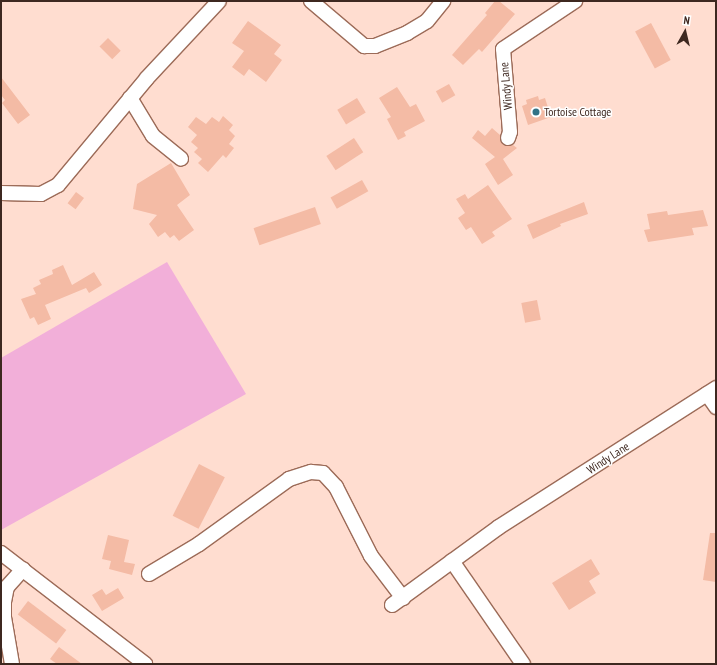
<!DOCTYPE html>
<html>
<head>
<meta charset="utf-8">
<style>
	body { margin:0 }
	#map { position:relative; width:717px; height:665px; overflow:hidden; background:#ffddd0; font-family:"PT Sans Narrow",sans-serif }
	div>[style] { position:absolute }
	[style*='--x'] { left:calc(var(--x)*1px); top:calc(var(--y)*1px); width:calc(var(--w)*1px); rotate:calc(var(--a)*1deg) }
	.green>* { inset:0; background:#f2afd9 }
	.building>* { inset:0; background:#f4bba5; transform-origin:0 0 }
	.roads { filter:drop-shadow(1px 0 #9c6b58) drop-shadow(-1px 0 #9c6b58) drop-shadow(0 1px #9c6b58) drop-shadow(0 -1px #9c6b58) }
	.minor>* { height:14px; margin:-7px; padding:0 7px; transform-origin:7px; border-radius:7px; background:#fff }
	.dots>* { width:11px; height:11px; translate:-50% -50%; box-sizing:border-box; border:2px solid #fff; border-radius:50% }
	span { translate:-50% -50%; white-space:nowrap; text-align:center; line-height:1.15; -webkit-text-stroke:3px #fff; paint-order:stroke }
	.street-label { font-size:12px; color:#3e2820 }
	.poi-label { font-size:12px; color:#3e2820 }
	.left { translate:0 -50%; text-align:left }
	.frame { position:absolute; inset:0; border:2px solid #3e2820; pointer-events:none }
	.north { position:absolute; left:665px; top:12px; width:40px; height:40px; -webkit-text-stroke:3px #fff; paint-order:stroke; rotate:8deg; font-size:11px; font-weight:700; line-height:16px; text-align:center; color:#3e2820 }
	.north::after { content:''; display:block; margin:auto; width:14px; height:18px; background:#3e2820; clip-path:polygon(50% 0,100% 100%,50% 72%,0 100%) }
</style>
</head>
<body>
<div id="map">
	<div class="green">
		<i style="clip-path:polygon(167px 262px,246px 394px,1px 530px,1px 358px)"></i>
	</div>
	<div class="building">
		<i style="clip-path:polygon(495px 1px,499px 1px,515px 14px,482px 52px,479px 49px,463px 65px,452px 55px,487px 15px,485px 13px)"></i>
		<i style="clip-path:polygon(248px 21px,281px 45px,274px 54px,282px 60px,266px 82px,249px 69px,244px 76px,232px 67px,244px 51px,232px 43px)"></i>
		<i style="left:651px;top:23px;width:42px;height:18px;rotate:62deg"></i>
		<i style="left:108px;top:38px;width:18px;height:12px;rotate:45deg"></i>
		<i style="clip-path:polygon(1px 77px,30px 115px,18px 124px,2px 103px,5px 100px,1px 95px)"></i>
		<i style="left:449px;top:84px;width:13px;height:15px;rotate:61deg"></i>
		<i style="clip-path:polygon(397px 87px,410px 107px,416px 104px,425px 121px,404px 132px,406px 136px,398px 140px,387px 119px,391px 117px,379px 98px)"></i>
		<i style="clip-path:polygon(538px 96px,539px 100px,545px 98px,551px 117px,528px 125px,522px 106px,527px 104px,526px 100px)"></i>
		<i style="left:357px;top:98px;width:17px;height:23px;rotate:59deg"></i>
		<i style="clip-path:polygon(223px 116px,233px 125px,229px 130px,235px 136px,229px 144px,234px 148px,226px 158px,223px 155px,208px 172px,198px 163px,202px 159px,194px 152px,198px 148px,191px 142px,197px 135px,188px 127px,196px 117px,206px 124px,212px 117px,219px 122px)"></i>
		<i style="clip-path:polygon(492px 128px,500px 135px,502px 144px,506px 146px,513px 145px,517px 148px,503px 159px,513px 175px,498px 185px,485px 164px,495px 157px,472px 138px,478px 130px,485px 136px)"></i>
		<i style="left:354px;top:138px;width:17px;height:33px;rotate:57deg"></i>
		<i style="clip-path:polygon(171px 163px,190px 195px,177px 205px,194px 230px,179px 241px,174px 235px,170px 238px,165px 232px,158px 237px,149px 224px,157px 215px,133px 209px,137px 184px)"></i>
		<i style="left:362px;top:180px;width:13px;height:36px;rotate:61deg"></i>
		<i style="clip-path:polygon(488px 185px,512px 219px,492px 232px,495px 236px,482px 244px,471px 227px,466px 230px,458px 218px,465px 213px,456px 199px,465px 194px,468px 199px)"></i>
		<i style="left:76px;top:192px;width:10px;height:14px;rotate:37deg"></i>
		<i style="clip-path:polygon(584px 202px,588px 214px,560px 224px,561px 226px,533px 239px,527px 225px)"></i>
		<i style="left:315px;top:207px;width:18px;height:65px;rotate:71deg"></i>
		<i style="clip-path:polygon(703px 210px,708px 226px,692px 228px,694px 235px,648px 242px,644px 230px,650px 229px,647px 214px,667px 211px,668px 215px)"></i>
		<i style="clip-path:polygon(63px 265px,72px 285px,94px 272px,102px 285px,89px 293px,86px 288px,45px 305px,51px 319px,38px 325px,34px 317px,30px 319px,21px 299px,36px 294px,33px 288px,41px 284px,39px 280px,53px 274px,52px 270px)"></i>
		<i style="left:537px;top:300px;width:20px;height:16px;rotate:79deg"></i>
		<i style="left:199px;top:464px;width:29px;height:58px;rotate:27deg"></i>
		<i style="clip-path:polygon(710px 533px,716px 533px,716px 582px,703px 580px)"></i>
		<i style="clip-path:polygon(108px 535px,129px 540px,124px 562px,135px 564px,132px 575px,109px 569px,111px 561px,102px 559px)"></i>
		<i style="clip-path:polygon(591px 559px,600px 574px,589px 581px,596px 593px,569px 610px,552px 583px)"></i>
		<i style="clip-path:polygon(118px 588px,124px 598px,102px 611px,92px 595px,102px 589px,106px 595px)"></i>
		<i style="left:28px;top:601px;width:48px;height:17px;rotate:37deg"></i>
		<i style="clip-path:polygon(59px 647px,82px 664px,57px 664px,50px 659px)"></i>
	</div>
	<div class="roads">
		<div class="minor">
			<i style="--x:311;--y:1;--w:70;--a:40.3"></i>
			<i style="--x:364;--y:46;--w:11;--a:0"></i>
			<i style="--x:375;--y:46;--w:35;--a:-22"></i>
			<i style="--x:407;--y:33;--w:23;--a:-31"></i>
			<i style="--x:427;--y:21;--w:26;--a:-51"></i>
			<i style="--x:130;--y:98;--w:44;--a:58.8"></i>
			<i style="--x:153;--y:136;--w:36;--a:39"></i>
			<i style="--x:508;--y:138;--w:6;--a:-72"></i>
			<i style="--x:510;--y:132;--w:83;--a:-94.8"></i>
			<i style="--x:503;--y:49;--w:87;--a:-33.7"></i>
			<i style="--x:1;--y:193;--w:40;--a:1.4"></i>
			<i style="--x:41;--y:194;--w:19;--a:-28"></i>
			<i style="--x:58;--y:185;--w:139;--a:-50.2"></i>
			<i style="--x:147;--y:78;--w:105;--a:-46.9"></i>
			<i style="--x:707;--y:394;--w:16;--a:55"></i>
			<i style="--x:1;--y:553;--w:182;--a:37.6"></i>
			<i style="--x:452;--y:561;--w:125;--a:55.4"></i>
			<i style="--x:149;--y:574;--w:58;--a:-31"></i>
			<i style="--x:199;--y:544;--w:111;--a:-35.8"></i>
			<i style="--x:289;--y:479;--w:23;--a:-18"></i>
			<i style="--x:311;--y:472;--w:12;--a:5"></i>
			<i style="--x:323;--y:473;--w:19;--a:47"></i>
			<i style="--x:336;--y:487;--w:77;--a:63.1"></i>
			<i style="--x:371;--y:556;--w:53;--a:52.7"></i>
			<i style="--x:392;--y:605;--w:132;--a:-36.1"></i>
			<i style="--x:499;--y:527;--w:258;--a:-32.6"></i>
			<i style="--x:12;--y:664;--w:48;--a:-99.7"></i>
			<i style="--x:4;--y:617;--w:15;--a:-90"></i>
			<i style="--x:4;--y:602;--w:15;--a:-79"></i>
			<i style="--x:7;--y:587;--w:24;--a:-48"></i>
		</div>
	</div>
	<div class="dots">
		<i style="left:536px;top:112px;background:#327286"></i>
	</div>
	<div class="street-label">
		<span style="left:506px;top:86px;rotate:-95deg">Windy Lane</span>
		<span style="left:608px;top:458px;rotate:-33deg">Windy Lane</span>
	</div>
	<div class="poi-label">
		<span class="left" style="left:544px;top:112px">Tortoise Cottage</span>
	</div>
	<div class="frame"></div>
	<div class="north">N</div>
</div>
</body>
</html>
